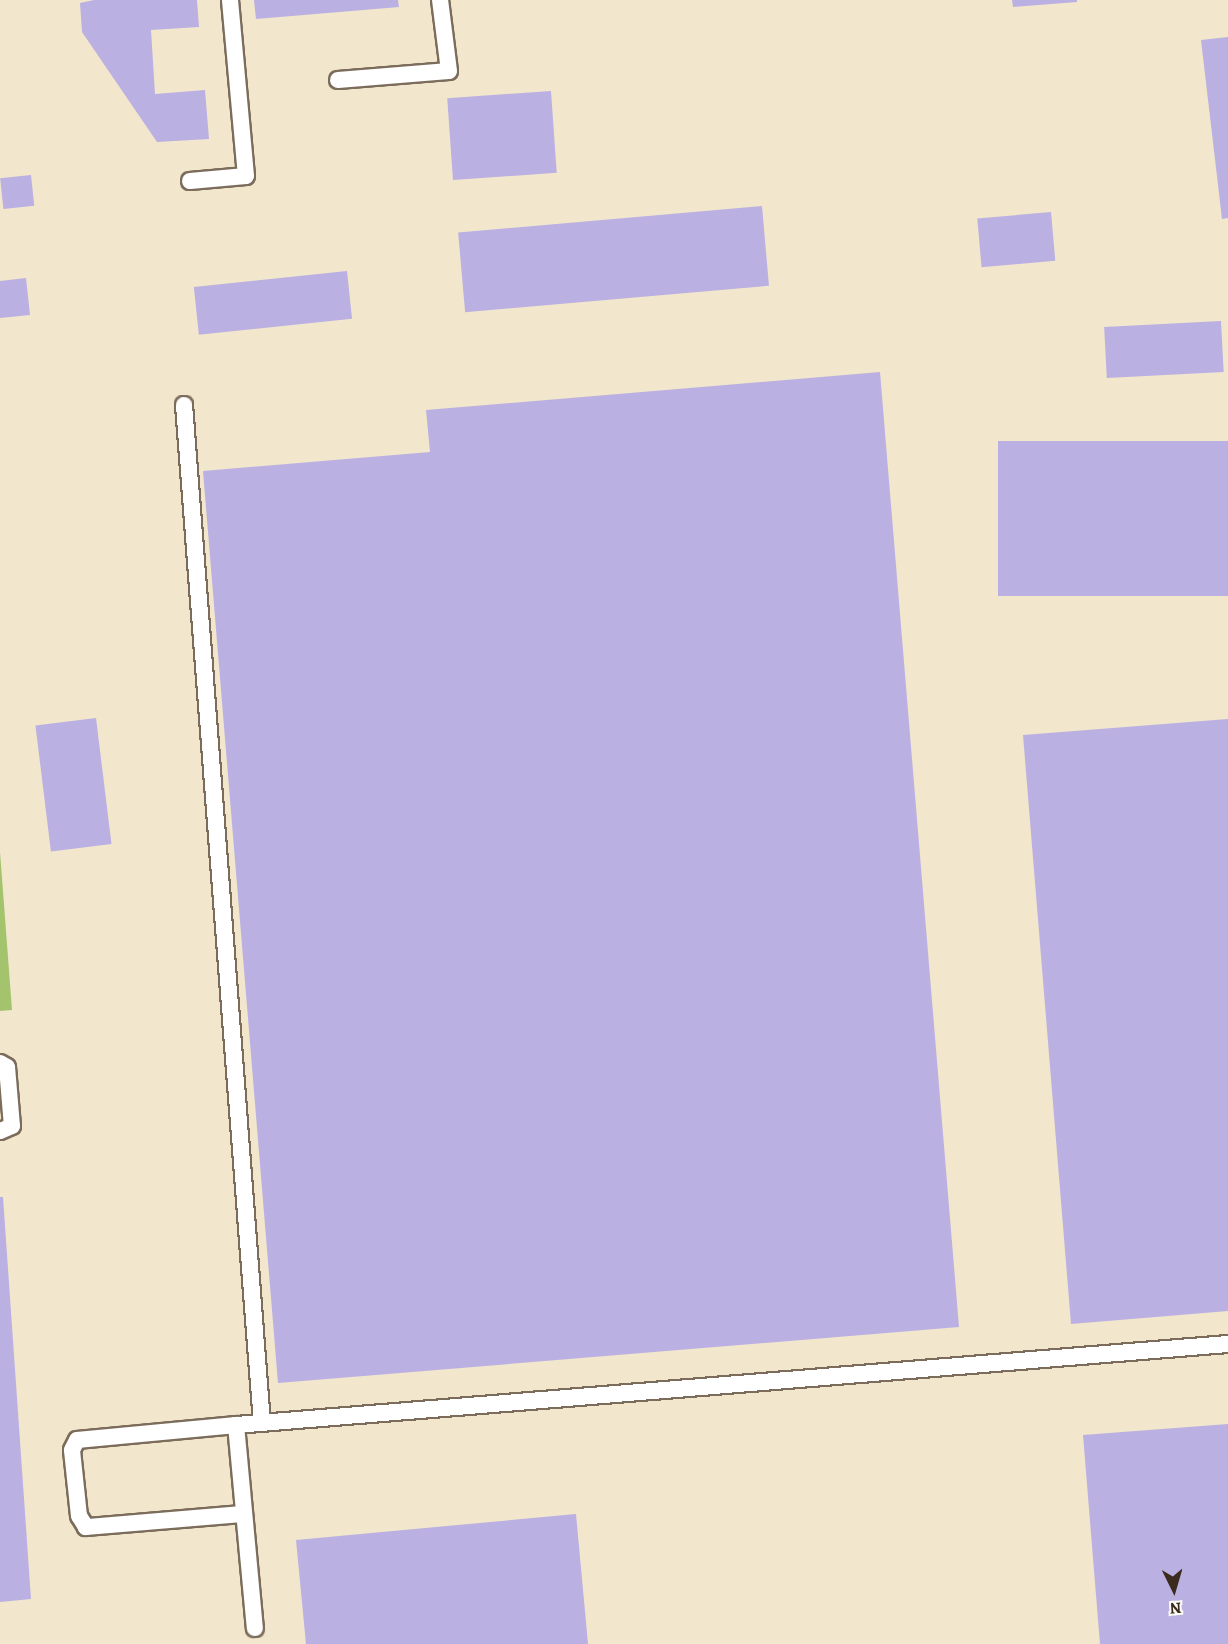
<!DOCTYPE html>
<html>
<head>
<meta charset="utf-8">
<style>
	body { margin:0 }
	#map { position:relative; width:1228px; height:1644px; overflow:hidden; background:#f2e6cd; font-family:Alegreya,serif }
	div>[style] { position:absolute }
	[style*='--x'] { left:calc(var(--x)*1px); top:calc(var(--y)*1px); width:calc(var(--w)*1px); rotate:calc(var(--a)*1deg) }
	.green>* { inset:0; background:#a3c46d }
	.building>* { inset:0; background:#bab0e2; transform-origin:0 0 }
	.roads { filter:drop-shadow(2px 0 #7b6c5b) drop-shadow(-2px 0 #7b6c5b) drop-shadow(0 2px #7b6c5b) drop-shadow(0 -2px #7b6c5b) }
	.service>* { height:16px; margin:-8px; padding:0 8px; transform-origin:8px; border-radius:8px; background:#fff }
	span { translate:-50% -50%; white-space:nowrap; text-align:center; line-height:1.15; -webkit-text-stroke:5px #fdfcf7; paint-order:stroke }
	.north { position:absolute; left:1144px; top:1560px; width:60px; height:60px; -webkit-text-stroke:4px #fdfcf7; paint-order:stroke; rotate:175deg; font-size:16px; font-weight:700; line-height:24px; text-align:center; color:#3b2a1e }
	.north::after { content:''; display:block; margin:auto; width:21px; height:27px; background:#3b2a1e; clip-path:polygon(50% 0,100% 100%,50% 72%,0 100%) }
</style>
</head>
<body>
<div id="map">
	<div class="green">
		<i style="clip-path:polygon(0 852px,12px 1010px,0 1011px)"></i>
	</div>
	<div class="building">
		<i style="clip-path:polygon(94px 0,197px 0,199px 27px,151px 30px,155px 94px,205px 90px,209px 139px,157px 142px,82px 32px,80px 3px)"></i>
		<i style="clip-path:polygon(254px 0,398px 0,399px 7px,256px 19px)"></i>
		<i style="clip-path:polygon(1012px 0,1077px 0,1077px 2px,1013px 7px)"></i>
		<i style="clip-path:polygon(1228px 37px,1228px 218px,1222px 219px,1201px 40px)"></i>
		<i style="left:551px;top:91px;width:82px;height:104px;rotate:86deg"></i>
		<i style="left:31px;top:175px;width:31px;height:31px;rotate:84deg"></i>
		<i style="left:762px;top:206px;width:80px;height:305px;rotate:85deg"></i>
		<i style="left:1051px;top:212px;width:49px;height:74px;rotate:85deg"></i>
		<i style="left:347px;top:271px;width:48px;height:154px;rotate:84deg"></i>
		<i style="clip-path:polygon(26px 278px,30px 315px,0 318px,0 281px)"></i>
		<i style="left:1221px;top:321px;width:51px;height:117px;rotate:87deg"></i>
		<i style="clip-path:polygon(880px 372px,959px 1327px,278px 1383px,203px 471px,430px 452px,426px 410px)"></i>
		<i style="left:1228px;top:441px;width:155px;height:230px;rotate:90deg"></i>
		<i style="left:96px;top:718px;width:127px;height:61px;rotate:83deg"></i>
		<i style="clip-path:polygon(1228px 719px,1228px 1311px,1071px 1324px,1023px 735px)"></i>
		<i style="clip-path:polygon(0 1197px,3px 1197px,31px 1599px,0 1602px)"></i>
		<i style="clip-path:polygon(1228px 1424px,1228px 1644px,1100px 1644px,1083px 1435px)"></i>
		<i style="clip-path:polygon(576px 1514px,588px 1644px,306px 1644px,296px 1540px)"></i>
	</div>
	<div class="roads">
		<div class="service">
			<i style="--x:338;--y:80;--w:111;--a:-4.6"></i>
			<i style="--x:449;--y:71;--w:72;--a:-97.2"></i>
			<i style="--x:190;--y:181;--w:56;--a:-5.1"></i>
			<i style="--x:246;--y:176;--w:177;--a:-95.2"></i>
			<i style="--x:184;--y:405;--w:1021;--a:85.62"></i>
			<i style="--x:0;--y:1063;--w:8;--a:30"></i>
			<i style="--x:7;--y:1067;--w:59;--a:85.2"></i>
			<i style="--x:12;--y:1126;--w:13;--a:157"></i>
			<i style="--x:236;--y:1425;--w:204;--a:84.7"></i>
			<i style="--x:242;--y:1514;--w:157;--a:175.2"></i>
			<i style="--x:86;--y:1527;--w:13;--a:-122"></i>
			<i style="--x:79;--y:1516;--w:66;--a:-96.1"></i>
			<i style="--x:72;--y:1450;--w:11;--a:-63"></i>
			<i style="--x:77;--y:1440;--w:160;--a:-5.4"></i>
			<i style="--x:236;--y:1425;--w:995;--a:-4.67"></i>
		</div>
	</div>
	<div class="north">N</div>
</div>
</body>
</html>
